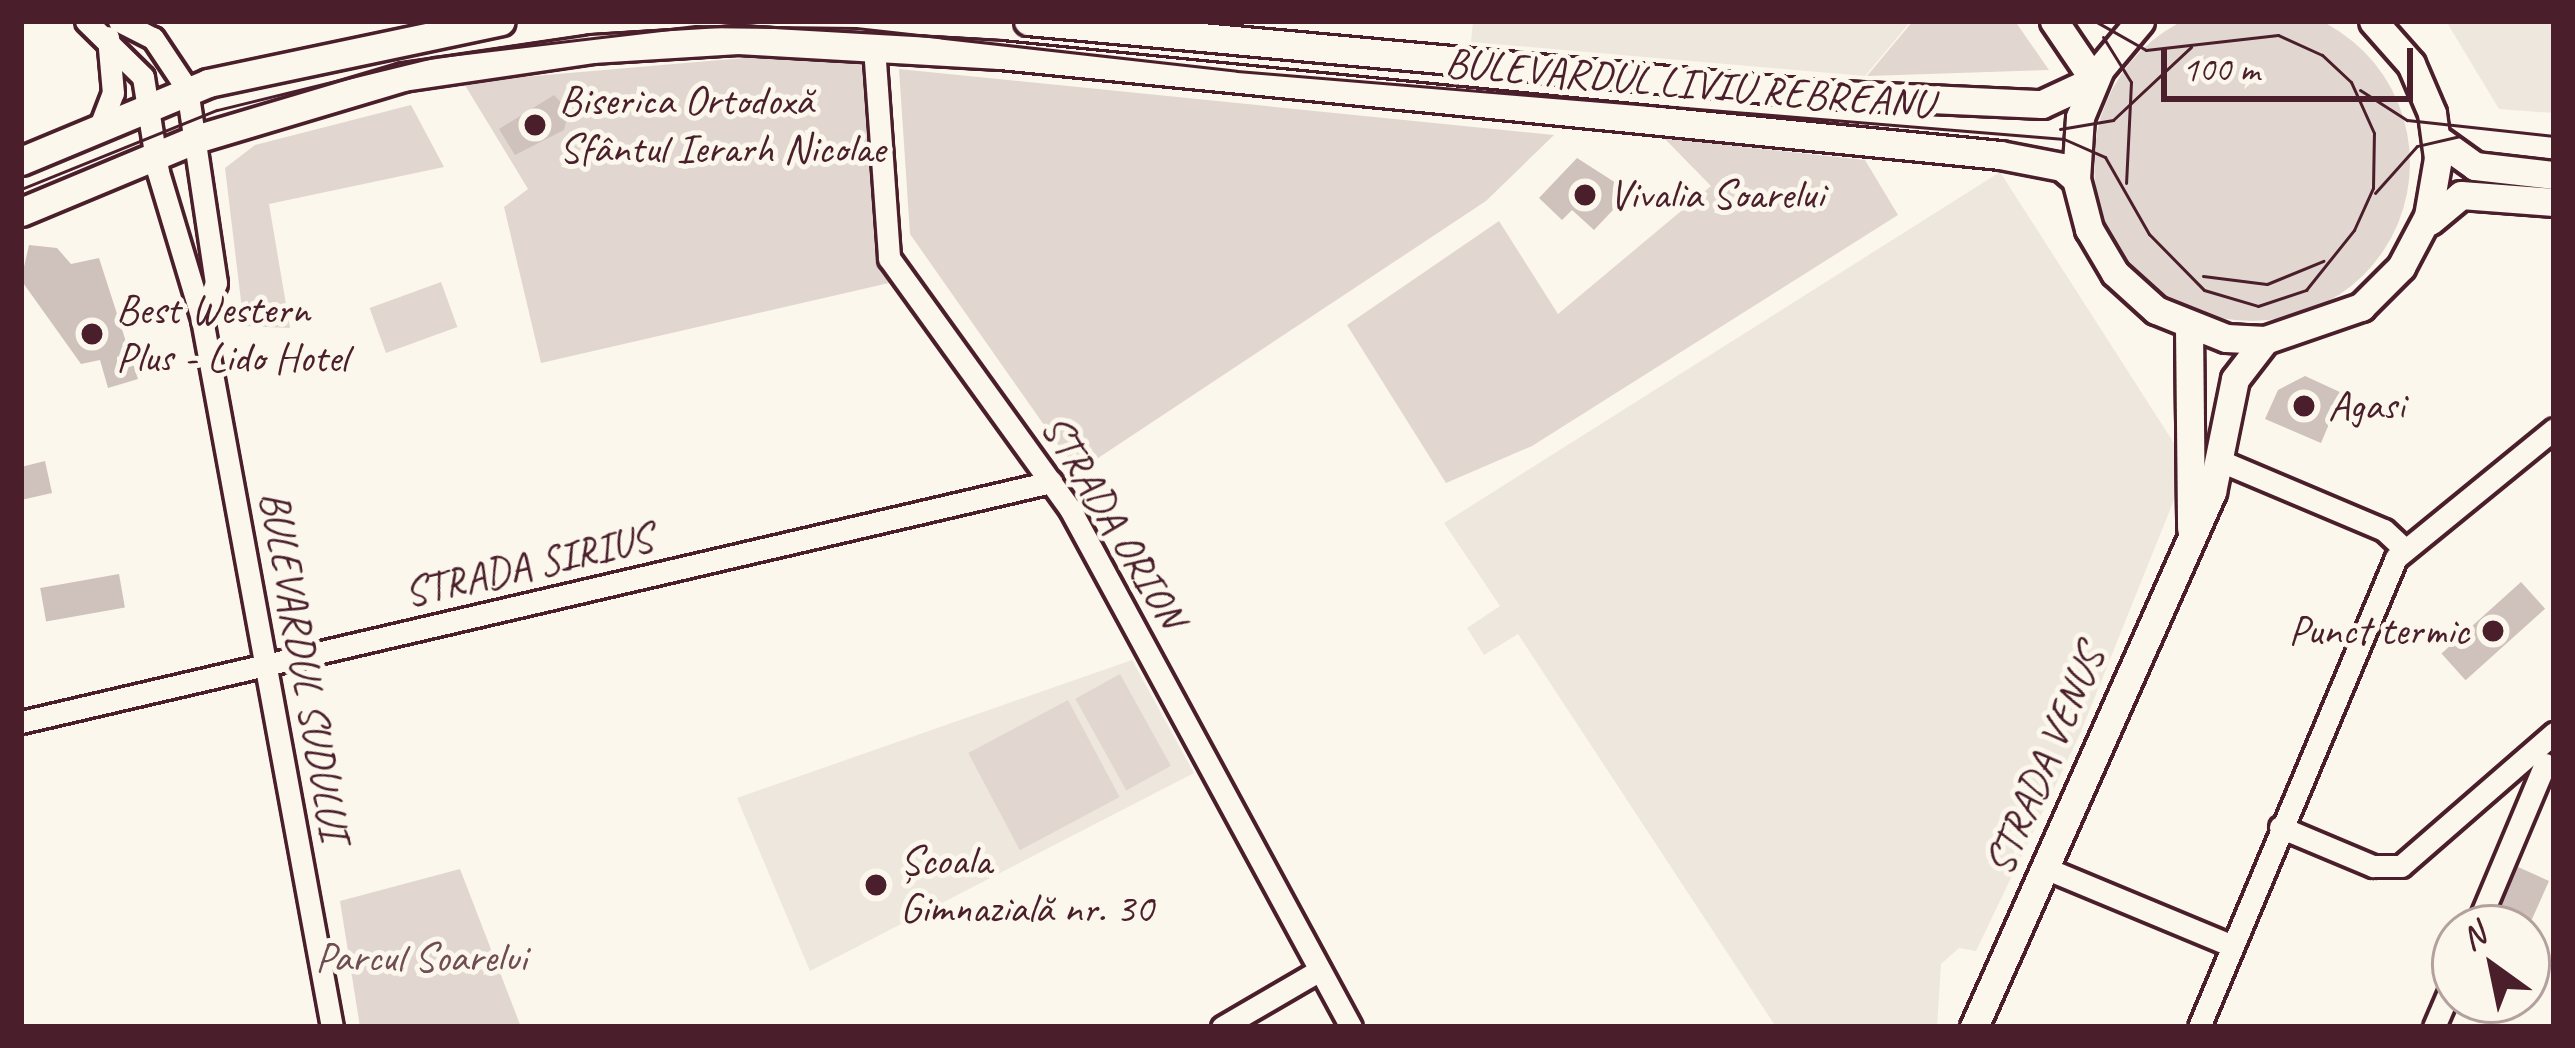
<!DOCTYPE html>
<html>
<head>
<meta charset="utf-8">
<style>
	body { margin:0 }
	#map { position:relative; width:2575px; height:1048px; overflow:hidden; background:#fbf7ec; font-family:Caveat,sans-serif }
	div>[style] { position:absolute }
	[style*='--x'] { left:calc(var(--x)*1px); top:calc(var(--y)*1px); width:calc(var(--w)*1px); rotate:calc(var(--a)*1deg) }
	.built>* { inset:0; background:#eee7de }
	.green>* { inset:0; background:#e2d7d0; transform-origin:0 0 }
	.round { border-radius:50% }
	.building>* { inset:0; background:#cfc2bc; transform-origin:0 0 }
	.roads { filter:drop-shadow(3px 0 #4a1f2b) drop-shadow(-3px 0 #4a1f2b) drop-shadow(0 3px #4a1f2b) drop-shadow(0 -3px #4a1f2b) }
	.minor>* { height:21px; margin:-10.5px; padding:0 10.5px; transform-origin:10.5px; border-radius:10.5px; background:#fbf7ec }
	.major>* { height:27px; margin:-13.5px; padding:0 13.5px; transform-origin:13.5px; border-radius:13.5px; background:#fbf7ec }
	.tram>* { height:3px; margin:-1.5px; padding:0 1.5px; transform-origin:1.5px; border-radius:1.5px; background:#4a1f2b }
	.dots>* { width:33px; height:33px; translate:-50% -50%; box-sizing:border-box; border:6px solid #fbf7ec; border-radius:50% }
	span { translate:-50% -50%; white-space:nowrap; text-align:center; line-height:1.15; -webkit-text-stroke:10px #fbf7ec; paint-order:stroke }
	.street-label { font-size:42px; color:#4a1f2b }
	.poi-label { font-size:42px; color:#4a1f2b }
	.left { translate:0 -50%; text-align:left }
	.right { translate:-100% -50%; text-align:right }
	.park-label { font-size:42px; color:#704d54 }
	.frame { position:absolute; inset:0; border:24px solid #4a1f2b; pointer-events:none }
	.north { position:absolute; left:2431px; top:904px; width:120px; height:120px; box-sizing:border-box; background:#fbf7ec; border:3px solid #b4a19f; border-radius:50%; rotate:327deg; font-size:33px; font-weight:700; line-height:48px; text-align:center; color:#4a1f2b }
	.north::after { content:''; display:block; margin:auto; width:42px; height:54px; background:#4a1f2b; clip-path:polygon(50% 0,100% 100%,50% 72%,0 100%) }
	.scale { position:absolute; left:2161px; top:48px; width:252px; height:54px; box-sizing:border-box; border:6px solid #4a1f2b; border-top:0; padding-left:15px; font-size:36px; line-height:42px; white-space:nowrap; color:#4a1f2b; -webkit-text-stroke:9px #fbf7ec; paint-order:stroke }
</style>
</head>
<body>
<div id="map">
	<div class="built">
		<i style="clip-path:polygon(1473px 21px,1911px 21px,1865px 76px,1471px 42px)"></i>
		<i style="clip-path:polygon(2446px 21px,2554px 21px,2554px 113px,2499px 109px)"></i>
		<i style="clip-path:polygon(2000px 172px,2188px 465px,2080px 734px,1976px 951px,1959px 948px,1941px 964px,1937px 1027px,1776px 1027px,1518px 634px,1484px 655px,1467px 628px,1500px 606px,1444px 523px)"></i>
		<i style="clip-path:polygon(1132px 660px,1194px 773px,810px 971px,737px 798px)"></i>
	</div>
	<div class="green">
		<i class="round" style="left:2094px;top:5px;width:316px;height:316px"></i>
		<i style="clip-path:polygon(1913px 21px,2015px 21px,2049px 70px,1867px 76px)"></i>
		<i style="clip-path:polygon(874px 47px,902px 280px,541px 363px,504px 207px,528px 189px,463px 82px)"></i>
		<i style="clip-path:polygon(899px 69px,1554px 135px,1486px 201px,1077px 472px,910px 234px)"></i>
		<i style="clip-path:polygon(411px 105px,444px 167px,269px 204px,290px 328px,244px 326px,225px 168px,255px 145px)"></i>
		<i style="clip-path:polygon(1664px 138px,1865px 160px,1898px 215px,1532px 446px,1446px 483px,1347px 325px,1499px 221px,1558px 314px,1711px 186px)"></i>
		<i style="left:441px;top:282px;width:48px;height:76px;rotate:70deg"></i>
		<i style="left:1120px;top:674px;width:105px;height:51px;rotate:61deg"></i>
		<i style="left:1068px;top:700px;width:110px;height:113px;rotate:62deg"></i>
		<i style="clip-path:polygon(460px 869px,521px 1027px,360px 1027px,340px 901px)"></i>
	</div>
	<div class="building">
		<i style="clip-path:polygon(554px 95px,569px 111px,564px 130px,515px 155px,499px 129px)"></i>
		<i style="clip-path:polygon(1577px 158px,1630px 192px,1594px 230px,1572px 210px,1562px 220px,1539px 198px)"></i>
		<i style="clip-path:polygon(29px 245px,57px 248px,71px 264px,99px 258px,138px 379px,108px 388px,100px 360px,81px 364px,21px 280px)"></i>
		<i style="clip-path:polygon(2305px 376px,2342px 393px,2321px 443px,2265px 419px,2278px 390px)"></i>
		<i style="clip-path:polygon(45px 461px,52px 493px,21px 500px,21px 467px)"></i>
		<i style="left:119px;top:574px;width:34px;height:80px;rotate:80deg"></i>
		<i style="left:2521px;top:582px;width:36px;height:107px;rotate:48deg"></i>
		<i style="clip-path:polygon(2518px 867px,2549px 881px,2528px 928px,2495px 921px)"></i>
	</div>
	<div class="roads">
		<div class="minor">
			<i style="--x:86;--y:21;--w:80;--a:44.5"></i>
			<i style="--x:143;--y:77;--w:96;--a:81"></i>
			<i style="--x:158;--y:172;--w:153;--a:73.3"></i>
			<i style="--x:202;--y:319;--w:720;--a:79.6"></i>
			<i style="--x:119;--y:21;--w:38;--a:27"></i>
			<i style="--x:153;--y:38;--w:61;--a:56.3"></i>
			<i style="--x:187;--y:89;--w:196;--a:81.5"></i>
			<i style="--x:216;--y:283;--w:39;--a:111"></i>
			<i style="--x:874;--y:47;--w:212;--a:85.9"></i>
			<i style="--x:889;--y:258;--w:309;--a:54.2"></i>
			<i style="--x:1070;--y:509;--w:589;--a:61.52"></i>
			<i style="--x:102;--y:121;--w:30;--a:-69"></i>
			<i style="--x:113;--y:93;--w:56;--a:-95.1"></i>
			<i style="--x:2223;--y:462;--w:175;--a:22.9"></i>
			<i style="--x:2384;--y:530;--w:26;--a:43"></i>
			<i style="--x:21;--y:722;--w:1058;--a:-13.12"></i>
			<i style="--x:2280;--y:827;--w:101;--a:22.8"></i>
			<i style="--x:2373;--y:866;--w:28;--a:0"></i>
			<i style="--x:2401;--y:866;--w:203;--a:-41"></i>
			<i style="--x:2045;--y:868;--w:203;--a:22.6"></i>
			<i style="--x:2476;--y:928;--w:178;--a:-67.2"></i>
			<i style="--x:1222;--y:1027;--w:113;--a:-30.2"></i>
			<i style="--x:2199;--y:1027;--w:509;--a:-67.22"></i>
			<i style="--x:2396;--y:558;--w:204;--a:-39.2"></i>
			<i style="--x:2434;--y:1027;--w:53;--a:-66.8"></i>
		</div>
		<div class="major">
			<i style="--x:1028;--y:21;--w:794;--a:5.27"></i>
			<i style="--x:1819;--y:94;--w:223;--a:2.6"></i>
			<i style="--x:2042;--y:104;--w:57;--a:-24.8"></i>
			<i style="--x:2054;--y:21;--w:71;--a:55.9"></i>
			<i style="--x:2140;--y:21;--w:62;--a:129.8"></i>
			<i style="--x:2100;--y:69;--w:52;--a:112.6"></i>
			<i style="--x:2080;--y:117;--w:62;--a:93.7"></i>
			<i style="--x:2076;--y:179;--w:52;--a:75.4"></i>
			<i style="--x:2089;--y:229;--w:51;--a:59.4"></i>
			<i style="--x:2115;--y:273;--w:55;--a:42.1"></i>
			<i style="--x:2156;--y:310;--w:75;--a:21.8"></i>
			<i style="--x:2226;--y:338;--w:39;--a:3"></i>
			<i style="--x:2265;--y:340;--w:102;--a:-19"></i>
			<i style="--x:2361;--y:307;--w:57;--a:-45"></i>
			<i style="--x:2401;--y:267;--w:58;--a:-62.1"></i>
			<i style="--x:2428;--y:216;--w:59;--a:-80.2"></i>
			<i style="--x:2438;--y:158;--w:45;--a:-97.6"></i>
			<i style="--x:2432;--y:113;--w:53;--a:-113.2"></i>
			<i style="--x:2411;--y:64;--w:57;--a:-131.5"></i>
			<i style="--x:2436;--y:138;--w:48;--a:35.7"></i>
			<i style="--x:2475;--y:166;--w:80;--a:6.5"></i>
			<i style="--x:21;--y:161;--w:203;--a:-22.6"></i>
			<i style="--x:208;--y:83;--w:299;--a:-11.9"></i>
			<i style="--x:21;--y:212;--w:193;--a:-22.6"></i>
			<i style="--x:199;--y:138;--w:213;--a:-16.6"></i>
			<i style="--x:403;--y:77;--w:191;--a:-8.4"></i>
			<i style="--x:592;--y:49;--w:146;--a:-3.5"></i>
			<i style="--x:738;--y:40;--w:262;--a:3.3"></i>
			<i style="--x:1000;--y:55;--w:1005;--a:5.71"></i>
			<i style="--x:2000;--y:155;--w:63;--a:11"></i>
			<i style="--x:2062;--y:167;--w:18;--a:41"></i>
			<i style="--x:2430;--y:221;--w:40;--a:-40"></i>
			<i style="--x:2461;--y:195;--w:93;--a:4.3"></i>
			<i style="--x:2189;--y:327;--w:201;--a:89.4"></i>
			<i style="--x:1974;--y:1027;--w:586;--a:-66.02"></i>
			<i style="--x:2212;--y:492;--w:115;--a:-78.5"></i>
			<i style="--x:2235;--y:379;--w:49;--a:-52.4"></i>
		</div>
	</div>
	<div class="tram">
		<i style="--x:2103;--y:37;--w:53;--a:58.1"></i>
		<i style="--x:2131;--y:82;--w:101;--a:92.8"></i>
		<i style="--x:2360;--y:90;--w:56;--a:32.6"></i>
		<i style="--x:2407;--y:120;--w:148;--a:6.2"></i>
		<i style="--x:2060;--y:129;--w:54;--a:-9.6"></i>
		<i style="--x:2113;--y:120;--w:107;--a:-43.1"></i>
		<i style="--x:21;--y:189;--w:211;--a:-22"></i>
		<i style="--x:217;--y:110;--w:221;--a:-13.8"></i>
		<i style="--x:432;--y:57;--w:265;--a:-6.7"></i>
		<i style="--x:695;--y:26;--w:161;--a:0.7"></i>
		<i style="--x:856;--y:28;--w:383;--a:6.4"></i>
		<i style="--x:1237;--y:71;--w:830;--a:4.7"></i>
		<i style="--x:2064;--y:139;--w:45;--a:23.7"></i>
		<i style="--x:2105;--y:157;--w:89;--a:60.3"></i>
		<i style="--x:2149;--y:234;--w:78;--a:45.5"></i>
		<i style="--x:2204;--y:290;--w:56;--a:16.5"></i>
		<i style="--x:2258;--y:306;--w:51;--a:-18.4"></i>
		<i style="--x:2306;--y:290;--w:77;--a:-51.3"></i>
		<i style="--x:2354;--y:230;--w:46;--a:-65.7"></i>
		<i style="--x:2373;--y:188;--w:55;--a:-89"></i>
		<i style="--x:2374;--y:133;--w:56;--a:-114.3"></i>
		<i style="--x:2351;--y:82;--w:40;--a:-137"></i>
		<i style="--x:2322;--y:55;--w:48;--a:-155.6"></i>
		<i style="--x:2278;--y:35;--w:133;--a:173.5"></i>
		<i style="--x:2146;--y:50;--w:59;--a:-150.4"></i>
		<i style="--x:2375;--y:193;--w:63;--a:-48.2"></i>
		<i style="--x:2417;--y:146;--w:44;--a:-13.1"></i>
		<i style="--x:2203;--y:276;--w:64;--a:7.1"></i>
		<i style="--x:2267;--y:284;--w:61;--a:-22.3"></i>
	</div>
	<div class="dots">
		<i style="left:535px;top:125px;background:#4a1f2b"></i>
		<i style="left:1585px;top:195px;background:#4a1f2b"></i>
		<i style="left:92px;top:334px;background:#4a1f2b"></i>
		<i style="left:2304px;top:406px;background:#4a1f2b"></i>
		<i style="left:2493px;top:631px;background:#4a1f2b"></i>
		<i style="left:876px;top:885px;background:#4a1f2b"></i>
	</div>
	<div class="street-label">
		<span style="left:1689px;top:84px;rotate:5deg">BULEVARDUL LIVIU REBREANU</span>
		<span style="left:1113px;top:522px;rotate:59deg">STRADA ORION</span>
		<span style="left:528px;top:566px;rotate:-13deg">STRADA SIRIUS</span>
		<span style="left:304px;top:666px;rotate:80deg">BULEVARDUL SUDULUI</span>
		<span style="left:2045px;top:761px;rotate:-67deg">STRADA VENUS</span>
	</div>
	<div class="poi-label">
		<span class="left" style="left:559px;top:125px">Biserica Ortodoxă<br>Sfântul Ierarh Nicolae</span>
		<span class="left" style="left:1609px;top:195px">Vivalia Soarelui</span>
		<span class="left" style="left:116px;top:334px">Best Western<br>Plus - Lido Hotel</span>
		<span class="left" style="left:2328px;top:406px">Agasi</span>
		<span class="right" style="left:2469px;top:631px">Punct termic</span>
		<span class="left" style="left:900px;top:885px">Școala<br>Gimnazială nr. 30</span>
	</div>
	<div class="park-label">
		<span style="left:421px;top:958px">Parcul Soarelui</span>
	</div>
	<div class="frame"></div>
	<div class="north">N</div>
	<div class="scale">100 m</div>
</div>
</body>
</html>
